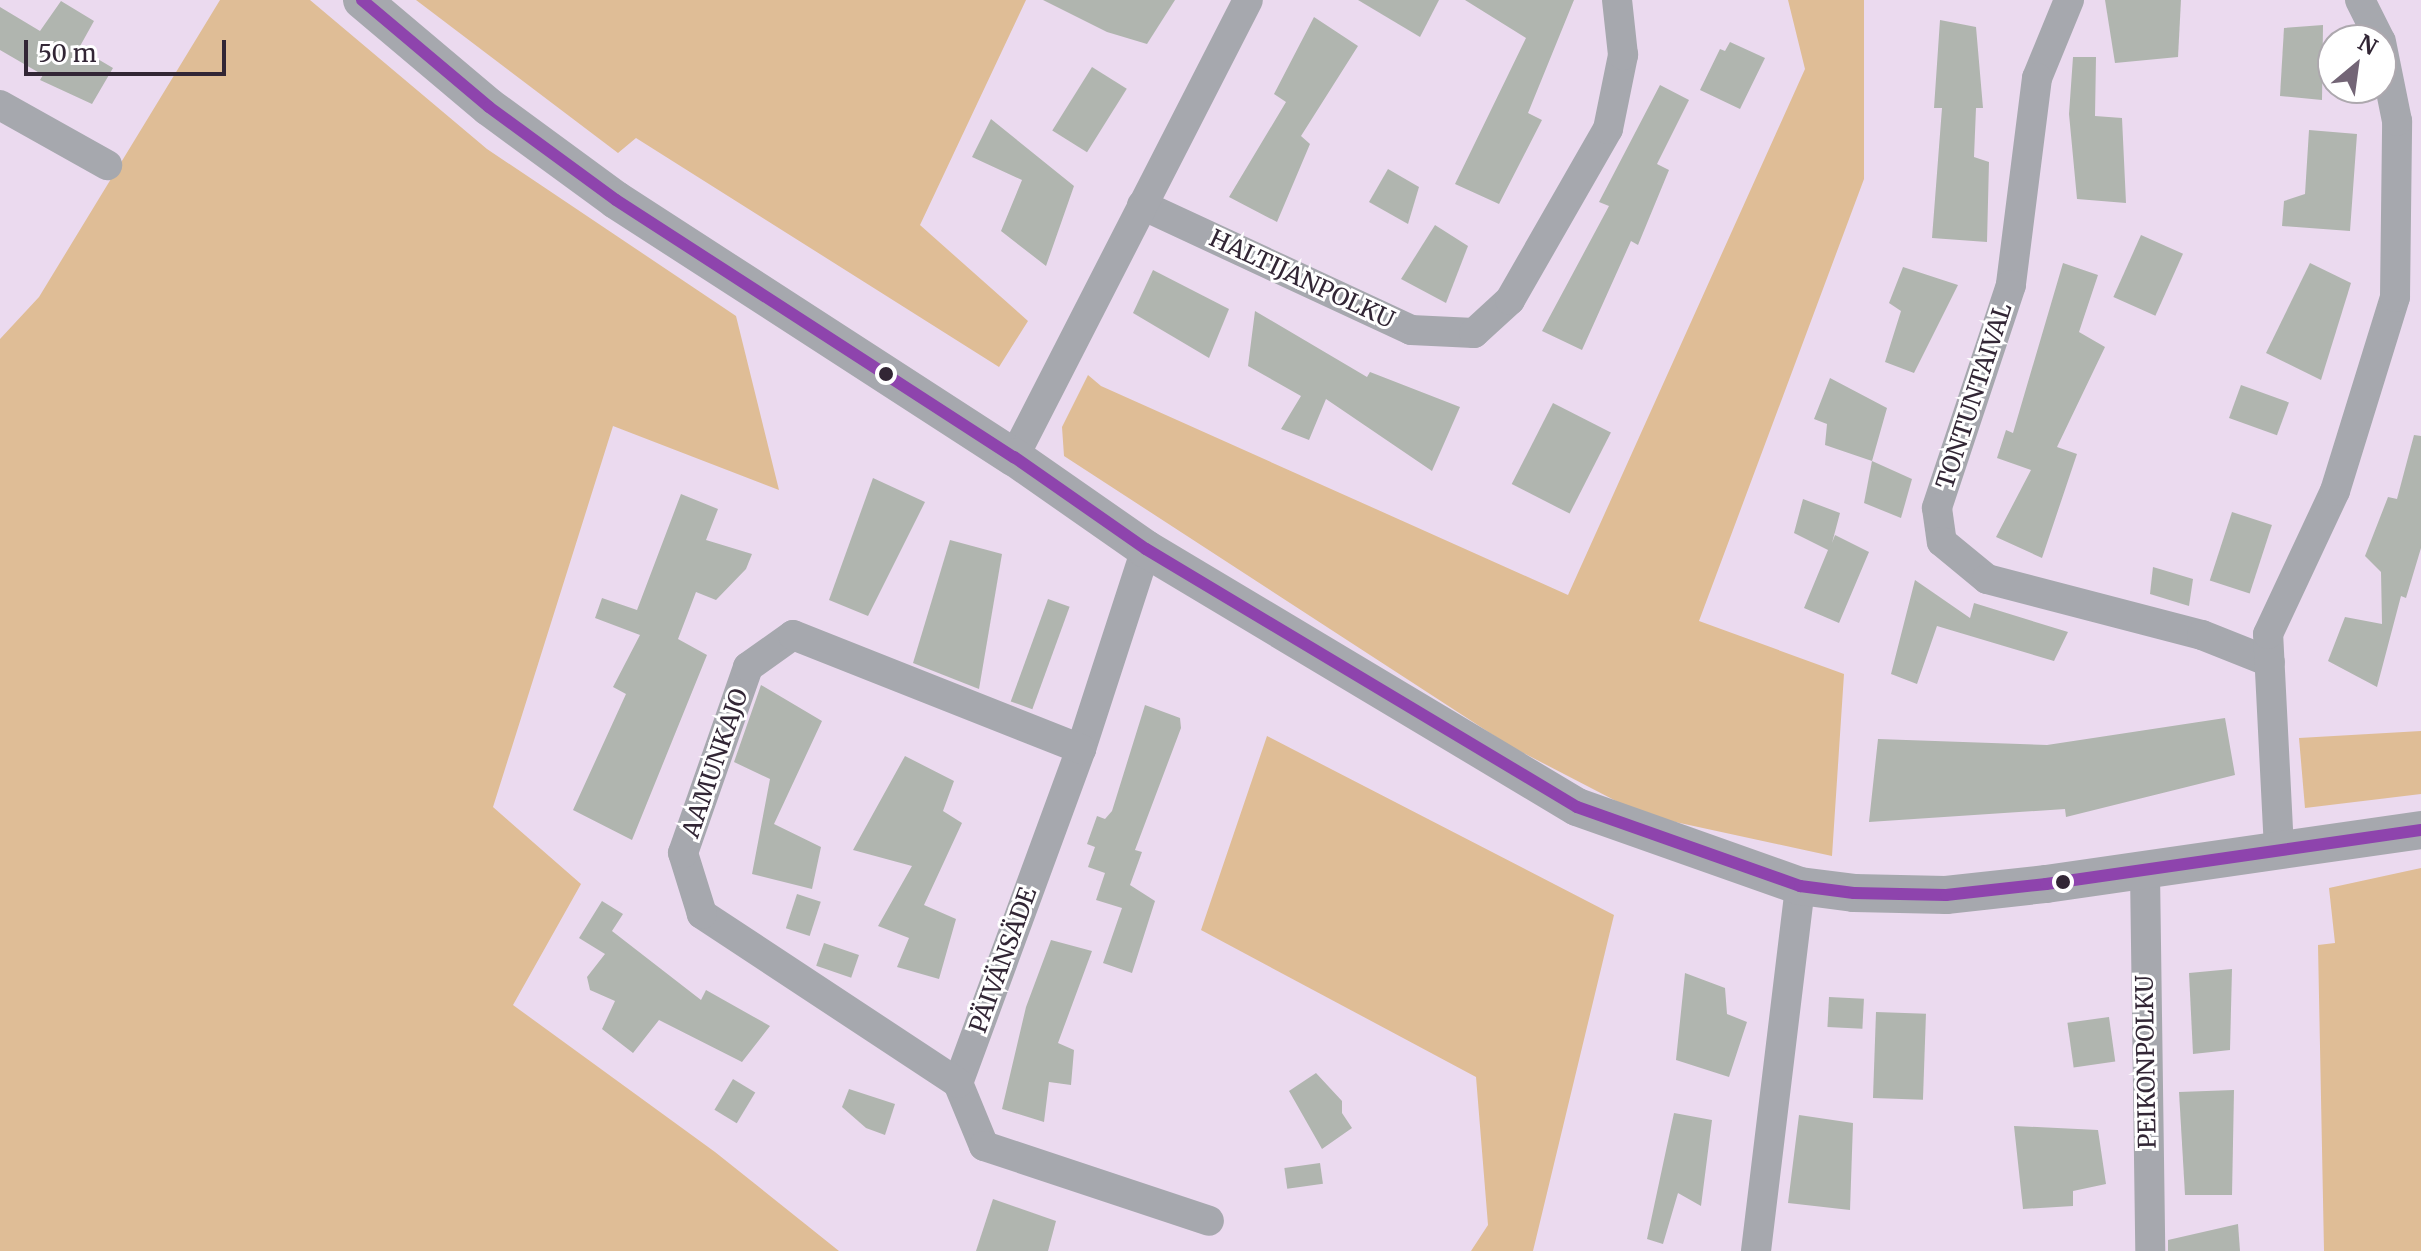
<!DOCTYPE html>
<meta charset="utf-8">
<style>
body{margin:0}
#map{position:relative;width:2421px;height:1251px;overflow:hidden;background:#ebdaef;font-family:Merriweather,serif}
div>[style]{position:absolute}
.green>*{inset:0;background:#dfbd96}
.building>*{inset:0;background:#b0b5af;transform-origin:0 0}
.minor>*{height:30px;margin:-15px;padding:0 15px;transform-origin:15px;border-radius:15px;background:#a6a8ae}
.tertiary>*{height:38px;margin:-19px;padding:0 19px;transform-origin:19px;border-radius:19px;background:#a6a8ae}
.bus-1>*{height:12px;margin:-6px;padding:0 6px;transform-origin:6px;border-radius:6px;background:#8e44ad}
.dots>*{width:22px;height:22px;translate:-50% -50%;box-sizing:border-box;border:4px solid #fff;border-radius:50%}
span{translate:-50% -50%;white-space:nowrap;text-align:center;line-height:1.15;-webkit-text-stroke:6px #fff;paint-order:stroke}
.street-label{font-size:24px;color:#322635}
.north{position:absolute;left:2317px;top:24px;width:80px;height:80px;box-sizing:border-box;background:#fff;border:2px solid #ada8ae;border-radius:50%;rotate:29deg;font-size:22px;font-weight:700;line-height:32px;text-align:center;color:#322635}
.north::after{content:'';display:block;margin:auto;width:28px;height:36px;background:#736576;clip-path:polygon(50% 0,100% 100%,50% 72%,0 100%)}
.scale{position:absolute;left:24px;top:40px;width:202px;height:36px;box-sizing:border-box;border:4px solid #322635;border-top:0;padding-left:10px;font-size:24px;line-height:28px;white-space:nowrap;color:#322635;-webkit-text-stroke:6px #fff;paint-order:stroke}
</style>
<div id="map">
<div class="green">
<div style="clip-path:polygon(220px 0,310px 0,487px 149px,736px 316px,779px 490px,613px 426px,493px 807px,581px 884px,513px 1005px,715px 1152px,839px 1251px,0 1251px,0 339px,39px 297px)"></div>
<div style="clip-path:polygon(416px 0,1026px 0,920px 225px,1028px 321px,999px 367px,636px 138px,618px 153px)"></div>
<div style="clip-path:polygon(1788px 0,1864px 0,1864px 179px,1699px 621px,1844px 674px,1832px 856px,1643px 815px,1510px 746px,1064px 456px,1062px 427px,1088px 375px,1101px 386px,1568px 595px,1805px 69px)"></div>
<div style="clip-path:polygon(2421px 731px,2421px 794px,2305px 808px,2299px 738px)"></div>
<div style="clip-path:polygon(1267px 736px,1614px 915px,1533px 1251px,1471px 1251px,1488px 1225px,1476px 1077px,1201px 930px)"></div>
<div style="clip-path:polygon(2421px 868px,2421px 1251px,2324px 1251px,2318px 945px,2335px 943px,2329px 888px)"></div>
</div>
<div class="building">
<div style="clip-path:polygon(1043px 0,1175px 0,1147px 44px,1107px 32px)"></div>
<div style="clip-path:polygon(1358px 0,1439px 0,1420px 37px)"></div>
<div style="clip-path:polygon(1465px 0,1574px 0,1528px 113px,1542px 120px,1499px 204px,1455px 184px,1526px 38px)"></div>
<div style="clip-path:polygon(2105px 0,2181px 0,2178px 57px,2115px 63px)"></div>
<div style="clip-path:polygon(61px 1px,94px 21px,79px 48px,113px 68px,92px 104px,40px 80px,43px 75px,0 50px,0 7px,40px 31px)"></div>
<div style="clip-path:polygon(1314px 17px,1358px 46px,1301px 136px,1310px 144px,1277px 222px,1229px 197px,1286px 102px,1274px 94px)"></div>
<div style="clip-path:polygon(1940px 20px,1976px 27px,1983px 108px,1976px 108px,1974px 157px,1989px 162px,1987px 242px,1932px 238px,1942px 108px,1934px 108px)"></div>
<div style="clip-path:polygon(2323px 25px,2322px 100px,2280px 96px,2284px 28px)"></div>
<div style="clip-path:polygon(1730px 42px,1765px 58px,1740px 109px,1700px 90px,1720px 49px,1725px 51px)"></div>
<div style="clip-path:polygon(2073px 57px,2096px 57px,2095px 116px,2122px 118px,2126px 203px,2077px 199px,2069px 114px)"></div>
<div style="left:1092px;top:67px;width:41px;height:75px;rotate:32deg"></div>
<div style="clip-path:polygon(1660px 85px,1689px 100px,1657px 164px,1669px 170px,1638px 245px,1631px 241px,1582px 350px,1542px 331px,1609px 206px,1599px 202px)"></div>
<div style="clip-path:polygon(991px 119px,1074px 186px,1046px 266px,1001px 231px,1022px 180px,972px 157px)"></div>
<div style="clip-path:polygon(2309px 130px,2357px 134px,2350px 231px,2282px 226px,2284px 201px,2305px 194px)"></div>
<div style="clip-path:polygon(1388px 169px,1419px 187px,1408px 224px,1369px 202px)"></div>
<div style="clip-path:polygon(1435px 225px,1468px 246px,1446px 303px,1401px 279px)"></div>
<div style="left:2141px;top:235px;width:46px;height:68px;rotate:24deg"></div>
<div style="clip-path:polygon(2063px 263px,2098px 275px,2079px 332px,2105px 347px,2057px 447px,2077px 454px,2042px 558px,1996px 537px,2031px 470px,1997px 458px,2006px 430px,2013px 433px)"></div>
<div style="clip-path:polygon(2310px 263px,2351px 283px,2321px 380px,2266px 353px)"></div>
<div style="clip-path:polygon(1903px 267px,1958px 285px,1914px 373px,1885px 362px,1901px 311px,1889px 303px)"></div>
<div style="clip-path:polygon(1153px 270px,1229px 309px,1209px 358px,1133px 313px)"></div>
<div style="clip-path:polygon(1255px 311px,1367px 377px,1370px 372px,1460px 407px,1432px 471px,1326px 399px,1309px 440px,1281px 429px,1301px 396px,1248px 366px)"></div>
<div style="clip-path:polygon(1830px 378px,1887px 408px,1872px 461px,1825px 445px,1827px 424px,1814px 419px)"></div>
<div style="left:2241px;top:385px;width:51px;height:35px;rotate:20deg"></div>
<div style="left:1553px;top:403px;width:65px;height:91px;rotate:27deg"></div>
<div style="clip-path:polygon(2414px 435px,2421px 436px,2421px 548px,2406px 598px,2401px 596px,2377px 687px,2328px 661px,2345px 617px,2382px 624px,2381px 572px,2365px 556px,2388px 497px,2397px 499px)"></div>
<div style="clip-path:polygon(1872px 461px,1912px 479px,1901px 518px,1864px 503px)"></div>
<div style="clip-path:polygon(873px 478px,925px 502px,868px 616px,829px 600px)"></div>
<div style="clip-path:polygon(681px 494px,718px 509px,706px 540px,752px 554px,746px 569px,716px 600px,696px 592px,678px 639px,707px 655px,632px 840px,573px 810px,626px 694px,613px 687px,640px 635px,595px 618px,602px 598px,637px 610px)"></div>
<div style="clip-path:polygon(1803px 499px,1840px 513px,1832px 543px,1835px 535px,1869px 552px,1839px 623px,1804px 608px,1828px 550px,1794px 533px)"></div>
<div style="left:2232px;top:512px;width:42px;height:72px;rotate:18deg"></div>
<div style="clip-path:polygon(950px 540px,1002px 554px,979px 689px,913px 663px)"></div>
<div style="clip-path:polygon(2153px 567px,2193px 579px,2189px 606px,2150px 594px)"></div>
<div style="clip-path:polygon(1915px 580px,1970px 618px,1974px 603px,2068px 632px,2054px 661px,1937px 626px,1917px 684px,1891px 674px)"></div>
<div style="left:1048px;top:599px;width:23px;height:109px;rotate:20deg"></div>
<div style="clip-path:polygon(761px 685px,822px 721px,774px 824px,821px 847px,812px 889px,752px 874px,770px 779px,734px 762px)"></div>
<div style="clip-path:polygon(1145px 705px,1180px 718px,1181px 728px,1135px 850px,1142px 852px,1130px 885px,1155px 901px,1132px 973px,1103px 963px,1122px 908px,1096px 900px,1105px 873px,1088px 867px,1095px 847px,1087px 844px,1097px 816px,1105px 819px,1112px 811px)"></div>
<div style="clip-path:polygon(2225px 718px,2235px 775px,2066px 817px,2065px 809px,1869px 822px,1878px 739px,2047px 745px)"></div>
<div style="clip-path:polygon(905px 756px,954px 781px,943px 811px,962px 823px,924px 905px,956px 919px,939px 979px,897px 967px,909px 938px,878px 926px,912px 866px,853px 850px)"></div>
<div style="left:797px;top:894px;width:25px;height:36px;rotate:18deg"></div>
<div style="clip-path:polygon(602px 901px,623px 914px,612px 931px,701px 1000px,706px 990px,770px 1026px,742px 1062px,659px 1020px,633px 1053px,602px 1029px,615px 1001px,590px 990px,587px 977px,605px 954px,579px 938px)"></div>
<div style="clip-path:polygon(1051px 940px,1092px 951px,1058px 1043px,1074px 1050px,1071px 1085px,1049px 1082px,1044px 1122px,1002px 1109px,1026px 1007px)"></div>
<div style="left:824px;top:943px;width:37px;height:24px;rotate:19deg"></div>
<div style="clip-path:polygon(2232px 969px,2230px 1050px,2193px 1054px,2189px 973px)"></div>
<div style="clip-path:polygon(1685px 973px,1725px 988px,1727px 1014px,1747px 1022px,1729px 1077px,1676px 1060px)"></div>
<div style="left:1829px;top:997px;width:35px;height:30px;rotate:3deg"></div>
<div style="left:1876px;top:1012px;width:50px;height:86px;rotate:2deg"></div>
<div style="left:2109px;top:1017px;width:45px;height:42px;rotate:82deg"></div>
<div style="clip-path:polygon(1316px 1073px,1342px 1101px,1342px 1113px,1352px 1128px,1322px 1149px,1289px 1091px)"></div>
<div style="left:733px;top:1079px;width:26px;height:36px;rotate:31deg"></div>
<div style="clip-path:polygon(849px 1089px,895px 1104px,885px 1135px,866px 1128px,842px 1107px)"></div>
<div style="clip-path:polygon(2234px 1090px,2232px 1195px,2185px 1195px,2179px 1092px)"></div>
<div style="clip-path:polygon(1674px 1113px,1712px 1120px,1701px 1206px,1678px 1193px,1663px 1244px,1647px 1239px)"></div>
<div style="clip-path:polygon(1799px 1115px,1853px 1123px,1850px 1210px,1788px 1203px)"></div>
<div style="clip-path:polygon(2014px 1126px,2098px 1130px,2106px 1184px,2073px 1191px,2073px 1206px,2023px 1209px)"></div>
<div style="left:1320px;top:1163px;width:21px;height:36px;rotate:82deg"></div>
<div style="clip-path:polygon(993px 1199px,1056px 1221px,1048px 1251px,976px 1251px)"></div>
<div style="clip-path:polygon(2238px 1224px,2240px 1251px,2168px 1251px,2168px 1240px)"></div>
</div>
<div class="minor">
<div style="left:2069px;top:0;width:84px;rotate:112.3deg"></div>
<div style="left:2037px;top:78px;width:209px;rotate:97.2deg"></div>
<div style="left:2011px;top:285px;width:235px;rotate:108.4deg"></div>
<div style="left:1937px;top:508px;width:34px;rotate:82deg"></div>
<div style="left:1942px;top:542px;width:58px;rotate:39.4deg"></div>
<div style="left:1987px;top:579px;width:222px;rotate:14.6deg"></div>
<div style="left:2202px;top:635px;width:73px;rotate:21.7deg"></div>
<div style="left:2360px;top:0;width:45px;rotate:63.4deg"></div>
<div style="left:0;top:105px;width:123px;rotate:29.3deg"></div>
<div style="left:1142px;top:205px;width:297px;rotate:24.9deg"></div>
<div style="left:1411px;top:330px;width:63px;rotate:2.7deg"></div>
<div style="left:1474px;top:333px;width:49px;rotate:-42.5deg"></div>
<div style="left:1510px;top:300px;width:197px;rotate:-60.2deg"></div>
<div style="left:1608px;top:129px;width:76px;rotate:-78.5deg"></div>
<div style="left:1623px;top:55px;width:55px;rotate:-96.2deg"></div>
<div style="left:1014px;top:457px;width:513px;rotate:-62.89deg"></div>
<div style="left:1146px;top:549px;width:210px;rotate:108deg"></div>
<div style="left:1081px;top:749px;width:356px;rotate:110.2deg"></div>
<div style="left:958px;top:1083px;width:68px;rotate:67.6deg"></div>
<div style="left:984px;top:1146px;width:237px;rotate:18.4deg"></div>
<div style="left:2279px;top:849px;width:215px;rotate:-92.9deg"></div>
<div style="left:2268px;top:634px;width:158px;rotate:-64.9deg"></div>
<div style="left:2335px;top:491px;width:203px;rotate:-72.8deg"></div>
<div style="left:2395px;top:297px;width:176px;rotate:-89.3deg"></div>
<div style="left:2397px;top:121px;width:81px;rotate:-101.4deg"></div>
<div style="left:2145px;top:872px;width:379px;rotate:89.2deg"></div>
<div style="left:958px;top:1083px;width:307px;rotate:-146.6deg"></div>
<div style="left:702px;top:914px;width:64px;rotate:-107.3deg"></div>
<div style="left:683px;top:853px;width:197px;rotate:-70.7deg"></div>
<div style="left:748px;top:667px;width:55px;rotate:-35.4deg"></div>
<div style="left:793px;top:635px;width:310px;rotate:21.6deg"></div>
<div style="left:1756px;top:1251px;width:368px;rotate:-83.1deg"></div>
</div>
<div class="tertiary">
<div style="left:362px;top:0;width:166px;rotate:40.1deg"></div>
<div style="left:489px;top:107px;width:157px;rotate:36.2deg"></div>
<div style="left:616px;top:200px;width:474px;rotate:32.9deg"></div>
<div style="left:1014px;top:457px;width:161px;rotate:34.9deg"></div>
<div style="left:1146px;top:549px;width:502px;rotate:30.91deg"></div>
<div style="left:1577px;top:807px;width:237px;rotate:19.5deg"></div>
<div style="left:1800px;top:886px;width:54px;rotate:7.4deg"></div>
<div style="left:1854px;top:893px;width:92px;rotate:1.2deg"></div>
<div style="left:1946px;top:895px;width:101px;rotate:-6.3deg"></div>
<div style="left:2046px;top:884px;width:379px;rotate:-8.2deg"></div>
</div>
<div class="bus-1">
<div style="left:362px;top:0;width:166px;rotate:40.1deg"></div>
<div style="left:489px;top:107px;width:157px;rotate:36.2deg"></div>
<div style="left:616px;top:200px;width:474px;rotate:32.9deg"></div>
<div style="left:1014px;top:457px;width:161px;rotate:34.9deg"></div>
<div style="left:1146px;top:549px;width:502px;rotate:30.91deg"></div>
<div style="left:1577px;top:807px;width:237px;rotate:19.5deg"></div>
<div style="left:1800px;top:886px;width:54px;rotate:7.4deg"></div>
<div style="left:1854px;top:893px;width:92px;rotate:1.2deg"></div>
<div style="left:1946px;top:895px;width:101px;rotate:-6.3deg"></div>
<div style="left:2046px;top:884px;width:379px;rotate:-8.2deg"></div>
</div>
<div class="dots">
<div style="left:886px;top:374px;background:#322635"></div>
<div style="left:2063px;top:882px;background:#322635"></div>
</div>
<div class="street-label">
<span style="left:1302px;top:279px;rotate:25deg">HALTIJANPOLKU</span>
<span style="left:1974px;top:396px;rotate:-72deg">TONTUNTAIVAL</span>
<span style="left:715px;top:763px;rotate:-71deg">AAMUNKAJO</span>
<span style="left:1003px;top:960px;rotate:-70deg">PÄIVÄNSÄDE</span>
<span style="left:2146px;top:1062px;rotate:-91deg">PEIKONPOLKU</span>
</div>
<div class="north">N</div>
<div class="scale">50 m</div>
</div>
